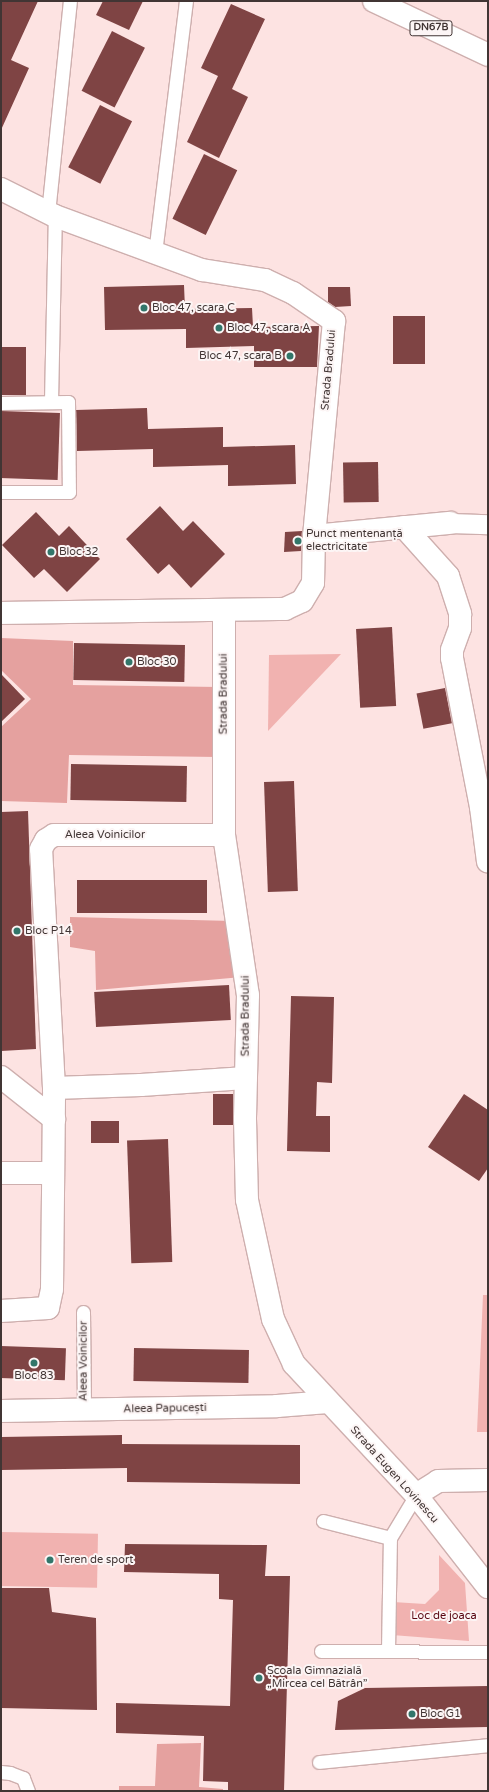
<!DOCTYPE html>
<meta charset="utf-8">
<style>
body{margin:0}
#map{position:relative;width:489px;height:1792px;overflow:hidden;background:#fde3e2;font-family:"Varela Round",sans-serif}
div>[style]{position:absolute}
.green>*{inset:0;background:#f1b2b0;transform-origin:0 0}
.forest>*{inset:0;background:#e5a19f}
.building>*{inset:0;background:#7f4444;transform-origin:0 0}
.roads{filter:drop-shadow(1px 0 #ceafae) drop-shadow(-1px 0 #ceafae) drop-shadow(0 1px #ceafae) drop-shadow(0 -1px #ceafae)}
.service>*{height:13px;margin:-6.5px;padding:0 6.5px;transform-origin:6.5px;border-radius:6.5px;background:#fff}
.pedestrian>*{height:19px;margin:-9.5px;padding:0 9.5px;transform-origin:9.5px;border-radius:9.5px;background:#fff}
.minor>*{height:22px;margin:-11px;padding:0 11px;transform-origin:11px;border-radius:11px;background:#fff}
.primary>*{height:22px;margin:-11px;padding:0 11px;transform-origin:11px;border-radius:11px;background:#fff}
.dots>*{width:11px;height:11px;translate:-50% -50%;box-sizing:border-box;border:2px solid #fcf5f5;border-radius:50%}
span{translate:-50% -50%;white-space:nowrap;text-align:center;line-height:1.15;-webkit-text-stroke:4px #fcf5f5;paint-order:stroke}
.shield-label span{padding:1px 3px;background:#fcf5f5;border:1px solid;border-radius:3px;-webkit-text-stroke-width:0}
.shield-label{font-size:10px;color:#413534;font-weight:700}
.poi-label{font-size:11px;color:#413534}
.left{translate:0 -50%;text-align:left}
.right{translate:-100% -50%;text-align:right}
.street-label{font-size:11px;color:#413534}
.park-label{font-size:11px;color:#5a0813}
.frame{position:absolute;inset:0;border:2px solid #413534;pointer-events:none}
</style>
<div id="map">
<div class="green">
<div style="clip-path:polygon(341px 654px,268px 731px,269px 655px)"></div>
<div style="clip-path:polygon(483px 1295px,488px 1295px,488px 1432px,477px 1432px)"></div>
<div style="left:1px;top:1532px;width:97px;height:54px;rotate:1deg"></div>
<div style="clip-path:polygon(439px 1555px,465px 1583px,469px 1641px,392px 1635px,393px 1602px,425px 1604px,439px 1590px)"></div>
</div>
<div class="forest">
<div style="clip-path:polygon(1px 638px,73px 641px,73px 685px,219px 687px,218px 757px,69px 755px,67px 803px,1px 801px,1px 727px,31px 699px,1px 670px)"></div>
<div style="clip-path:polygon(70px 917px,233px 921px,242px 977px,96px 990px,95px 951px,70px 947px)"></div>
<div style="clip-path:polygon(201px 1743px,199px 1787px,223px 1789px,223px 1791px,119px 1791px,119px 1786px,155px 1786px,157px 1744px)"></div>
</div>
<div class="building">
<div style="clip-path:polygon(1px 1px,38px 1px,11px 60px,29px 68px,1px 130px)"></div>
<div style="clip-path:polygon(103px 1px,143px 1px,129px 30px,96px 15px)"></div>
<div style="clip-path:polygon(231px 4px,265px 19px,232px 89px,248px 97px,219px 158px,187px 142px,218px 76px,201px 68px)"></div>
<div style="left:112px;top:31px;width:37px;height:67px;rotate:27deg"></div>
<div style="left:100px;top:105px;width:36px;height:70px;rotate:27deg"></div>
<div style="left:204px;top:154px;width:37px;height:72px;rotate:26deg"></div>
<div style="clip-path:polygon(184px 285px,185px 309px,252px 308px,253px 327px,319px 326px,317px 367px,254px 367px,254px 346px,186px 348px,186px 329px,105px 330px,104px 287px)"></div>
<div style="clip-path:polygon(328px 287px,350px 287px,351px 306px,335px 307px,328px 302px)"></div>
<div style="left:425px;top:316px;width:48px;height:32px;rotate:90deg"></div>
<div style="left:1px;top:347px;width:25px;height:48px"></div>
<div style="clip-path:polygon(147px 408px,148px 429px,223px 427px,223px 447px,295px 445px,296px 484px,228px 486px,228px 465px,153px 467px,153px 449px,77px 451px,76px 410px)"></div>
<div style="left:1px;top:411px;width:59px;height:67px;rotate:2deg"></div>
<div style="left:378px;top:462px;width:40px;height:35px;rotate:89deg"></div>
<div style="clip-path:polygon(160px 506px,183px 531px,193px 521px,225px 554px,191px 588px,169px 564px,158px 574px,126px 539px)"></div>
<div style="clip-path:polygon(36px 512px,59px 536px,69px 526px,100px 559px,67px 592px,44px 569px,34px 578px,2px 545px)"></div>
<div style="clip-path:polygon(302px 531px,301px 551px,284px 552px,285px 532px)"></div>
<div style="left:392px;top:627px;width:79px;height:36px;rotate:87deg"></div>
<div style="left:74px;top:643px;width:111px;height:37px;rotate:1deg"></div>
<div style="clip-path:polygon(1px 674px,25px 699px,1px 722px)"></div>
<div style="left:445px;top:688px;width:36px;height:29px;rotate:79deg"></div>
<div style="left:71px;top:764px;width:116px;height:36px;rotate:1deg"></div>
<div style="left:294px;top:781px;width:110px;height:30px;rotate:88deg"></div>
<div style="clip-path:polygon(28px 811px,36px 1049px,1px 1051px,1px 812px)"></div>
<div style="left:77px;top:880px;width:130px;height:33px"></div>
<div style="left:229px;top:985px;width:35px;height:135px;rotate:87deg"></div>
<div style="clip-path:polygon(291px 996px,334px 997px,332px 1083px,317px 1082px,316px 1116px,330px 1116px,330px 1152px,287px 1151px)"></div>
<div style="left:213px;top:1094px;width:20px;height:31px"></div>
<div style="clip-path:polygon(464px 1094px,488px 1110px,488px 1168px,479px 1181px,428px 1147px)"></div>
<div style="left:91px;top:1121px;width:28px;height:22px"></div>
<div style="left:168px;top:1139px;width:123px;height:41px;rotate:88deg"></div>
<div style="left:1px;top:1346px;width:65px;height:32px;rotate:2deg"></div>
<div style="left:134px;top:1348px;width:115px;height:33px;rotate:1deg"></div>
<div style="clip-path:polygon(122px 1435px,122px 1444px,300px 1445px,300px 1484px,127px 1482px,127px 1468px,1px 1470px,1px 1437px)"></div>
<div style="clip-path:polygon(125px 1544px,267px 1545px,265px 1576px,290px 1576px,284px 1791px,228px 1791px,228px 1782px,203px 1781px,204px 1736px,116px 1733px,116px 1703px,230px 1706px,233px 1600px,219px 1599px,219px 1574px,124px 1572px)"></div>
<div style="clip-path:polygon(1px 1588px,49px 1588px,52px 1612px,96px 1618px,97px 1710px,1px 1708px)"></div>
<div style="clip-path:polygon(488px 1686px,488px 1727px,335px 1730px,338px 1701px,365px 1688px)"></div>
</div>
<div class="roads">
<div class="service">
<div style="left:48px;top:213px;width:213px;rotate:-84.1deg"></div>
<div style="left:155px;top:253px;width:254px;rotate:-83deg"></div>
<div style="left:51px;top:401px;width:185px;rotate:-88.8deg"></div>
<div style="left:1px;top:403px;width:67px;rotate:-0.9deg"></div>
<div style="left:68px;top:402px;width:90px;rotate:89.4deg"></div>
<div style="left:69px;top:492px;width:68px;rotate:180deg"></div>
<div style="left:83px;top:1312px;width:99px;rotate:89.4deg"></div>
<div style="left:323px;top:1521px;width:69px;rotate:14.2deg"></div>
<div style="left:390px;top:1538px;width:50px;rotate:-58.8deg"></div>
<div style="left:388px;top:1650px;width:112px;rotate:-89deg"></div>
<div style="left:321px;top:1651px;width:167px;rotate:0.3deg"></div>
<div style="left:319px;top:1762px;width:170px;rotate:-5.7deg"></div>
<div style="left:1px;top:1772px;width:9px;rotate:6deg"></div>
<div style="left:10px;top:1773px;width:14px;rotate:21deg"></div>
<div style="left:23px;top:1778px;width:14px;rotate:69deg"></div>
</div>
<div class="pedestrian">
<div style="left:450px;top:523px;width:38px;rotate:2deg"></div>
</div>
<div class="minor">
<div style="left:1px;top:189px;width:60px;rotate:26.6deg"></div>
<div style="left:55px;top:216px;width:157px;rotate:20.2deg"></div>
<div style="left:202px;top:270px;width:64px;rotate:9deg"></div>
<div style="left:265px;top:280px;width:31px;rotate:25deg"></div>
<div style="left:293px;top:293px;width:50px;rotate:34.3deg"></div>
<div style="left:334px;top:321px;width:216px;rotate:95.3deg"></div>
<div style="left:314px;top:536px;width:47px;rotate:91.2deg"></div>
<div style="left:313px;top:583px;width:21px;rotate:121deg"></div>
<div style="left:302px;top:601px;width:19px;rotate:155deg"></div>
<div style="left:285px;top:609px;width:284px;rotate:179.2deg"></div>
<div style="left:404px;top:527px;width:66px;rotate:48.1deg"></div>
<div style="left:448px;top:576px;width:40px;rotate:72deg"></div>
<div style="left:460px;top:614px;width:14px;rotate:90deg"></div>
<div style="left:460px;top:628px;width:23px;rotate:110deg"></div>
<div style="left:452px;top:650px;width:8px;rotate:90deg"></div>
<div style="left:452px;top:658px;width:152px;rotate:79deg"></div>
<div style="left:481px;top:807px;width:55px;rotate:82.7deg"></div>
<div style="left:314px;top:536px;width:137px;rotate:-5.5deg"></div>
<div style="left:224px;top:611px;width:224px;rotate:90deg"></div>
<div style="left:224px;top:835px;width:162px;rotate:81.5deg"></div>
<div style="left:248px;top:995px;width:124px;rotate:91.4deg"></div>
<div style="left:245px;top:1119px;width:81px;rotate:88.6deg"></div>
<div style="left:247px;top:1200px;width:122px;rotate:77.7deg"></div>
<div style="left:273px;top:1319px;width:50px;rotate:65deg"></div>
<div style="left:294px;top:1364px;width:179px;rotate:47deg"></div>
<div style="left:416px;top:1495px;width:117px;rotate:52deg"></div>
<div style="left:1px;top:1077px;width:68px;rotate:38.4deg"></div>
<div style="left:54px;top:1088px;width:87px;rotate:-2deg"></div>
<div style="left:141px;top:1085px;width:105px;rotate:-3.8deg"></div>
<div style="left:1px;top:1173px;width:52px"></div>
<div style="left:1px;top:1311px;width:47px;rotate:-3.7deg"></div>
<div style="left:48px;top:1308px;width:19px;rotate:-78deg"></div>
<div style="left:52px;top:1289px;width:201px;rotate:-89.4deg"></div>
<div style="left:54px;top:1088px;width:239px;rotate:-93.1deg"></div>
<div style="left:41px;top:849px;width:10px;rotate:-61deg"></div>
<div style="left:46px;top:840px;width:9px;rotate:-32deg"></div>
<div style="left:54px;top:835px;width:170px"></div>
<div style="left:1px;top:1411px;width:276px;rotate:-1deg"></div>
<div style="left:277px;top:1406px;width:51px;rotate:-4.5deg"></div>
<div style="left:416px;top:1495px;width:26px;rotate:-32deg"></div>
<div style="left:438px;top:1481px;width:50px;rotate:-1.1deg"></div>
</div>
<div class="primary">
<div style="left:374px;top:1px;width:126px;rotate:25.3deg"></div>
</div>
</div>
<div class="dots">
<div style="left:144px;top:308px;background:#32766a"></div>
<div style="left:219px;top:328px;background:#32766a"></div>
<div style="left:290px;top:356px;background:#32766a"></div>
<div style="left:298px;top:541px;background:#32766a"></div>
<div style="left:51px;top:552px;background:#32766a"></div>
<div style="left:129px;top:662px;background:#32766a"></div>
<div style="left:17px;top:931px;background:#32766a"></div>
<div style="left:34px;top:1363px;background:#32766a"></div>
<div style="left:50px;top:1560px;background:#32766a"></div>
<div style="left:259px;top:1678px;background:#32766a"></div>
<div style="left:412px;top:1714px;background:#32766a"></div>
</div>
<div class="shield-label">
<span style="left:431px;top:28px">DN67B</span>
</div>
<div class="poi-label">
<span class="left" style="left:152px;top:308px">Bloc 47, scara C</span>
<span class="left" style="left:227px;top:328px">Bloc 47, scara A</span>
<span class="right" style="left:282px;top:356px">Bloc 47, scara B</span>
<span class="left" style="left:306px;top:541px">Punct mentenanță<br>electricitate</span>
<span class="left" style="left:59px;top:552px">Bloc 32</span>
<span class="left" style="left:137px;top:662px">Bloc 30</span>
<span class="left" style="left:25px;top:931px">Bloc P14</span>
<span style="left:34px;top:1376px">Bloc 83</span>
<span class="left" style="left:58px;top:1560px">Teren de sport</span>
<span class="left" style="left:267px;top:1678px">Școala Gimnazială<br>„Mircea cel Bătrân”</span>
<span class="left" style="left:420px;top:1714px">Bloc G1</span>
</div>
<div class="street-label">
<span style="left:329px;top:370px;rotate:-85deg">Strada Bradului</span>
<span style="left:224px;top:694px;rotate:-90deg">Strada Bradului</span>
<span style="left:105px;top:835px">Aleea Voinicilor</span>
<span style="left:246px;top:1016px;rotate:-90deg">Strada Bradului</span>
<span style="left:84px;top:1361px;rotate:-90deg">Aleea Voinicilor</span>
<span style="left:165px;top:1409px;rotate:-1deg">Aleea Papucești</span>
<span style="left:394px;top:1475px;rotate:48deg">Strada Eugen Lovinescu</span>
</div>
<div class="park-label">
<span style="left:444px;top:1616px">Loc de joaca</span>
</div>
<div class="frame"></div>
</div>
